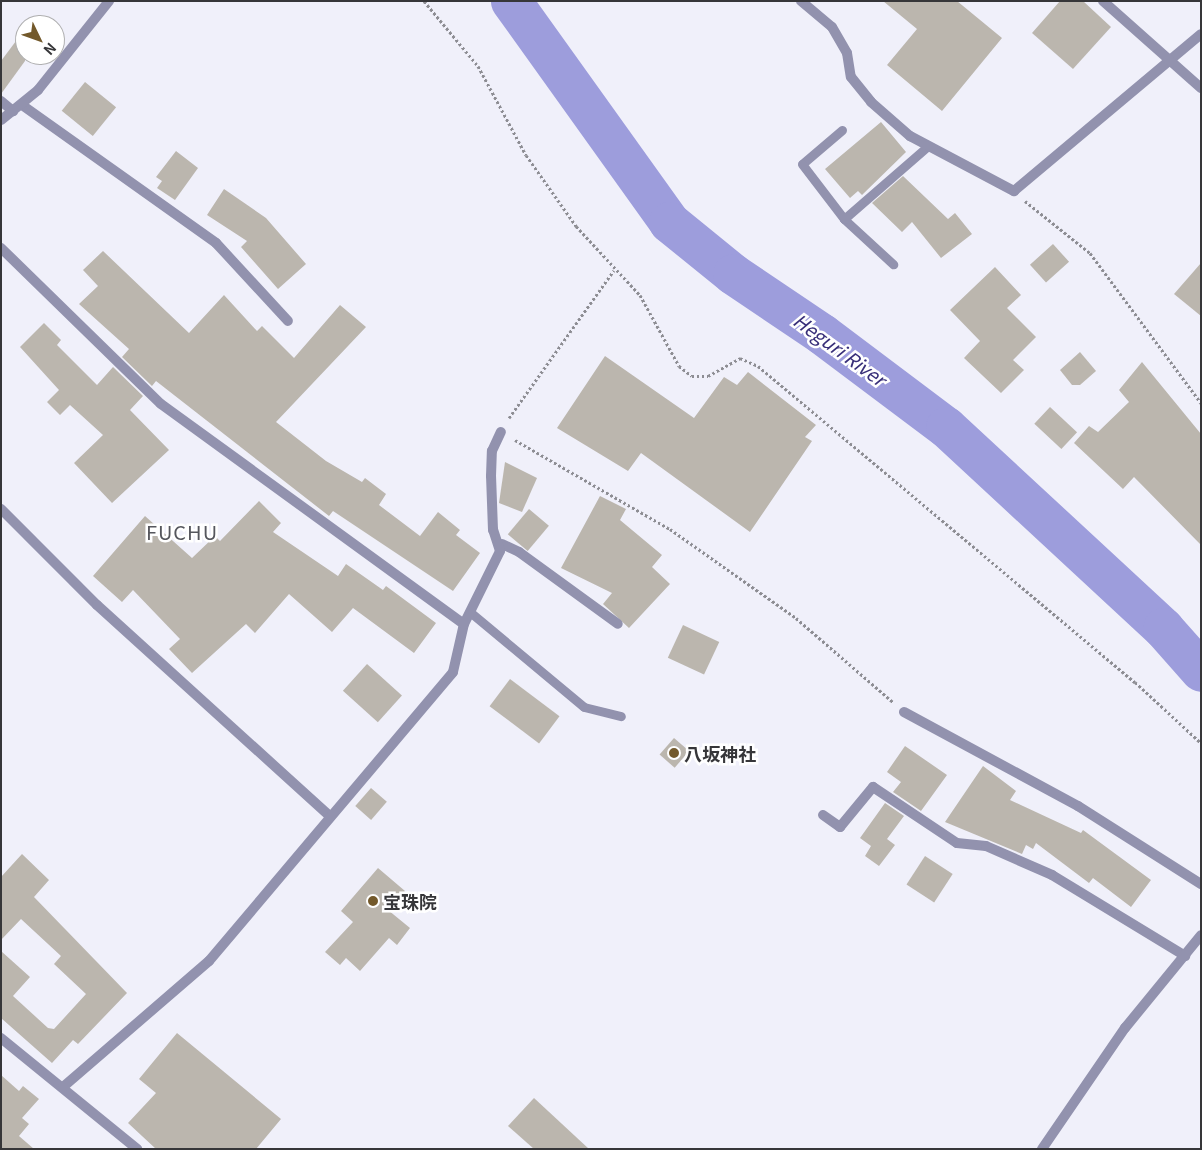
<!DOCTYPE html>
<meta charset="utf-8">
<style>
body{margin:0}
#map{position:relative;width:1202px;height:1150px;overflow:hidden;background:#f0f0fa;font-family:Georgia,"Noto Sans JP",serif}
div>[style]{position:absolute}
.river>*{height:41px;margin:-20.5px;padding:0 20.5px;transform-origin:20.5px;border-radius:20.5px;background:#9d9ddc}
.building>*{inset:0;background:#bbb6ae;transform-origin:0 0}
.path>*{height:3px;margin-top:-1.5px;transform-origin:0;background:repeating-linear-gradient(90deg,#8d8d93 0 2.5px,transparent 0 5px)}
.service>*{height:9px;margin:-4.5px;padding:0 4.5px;transform-origin:4.5px;border-radius:4.5px;background:#9292ae}
.minor>*{height:10px;margin:-5px;padding:0 5px;transform-origin:5px;border-radius:5px;background:#9292ae}
.tertiary>*{height:10px;margin:-5px;padding:0 5px;transform-origin:5px;border-radius:5px;background:#9292ae}
.dots>*{width:14px;height:14px;translate:-50% -50%;box-sizing:border-box;border:2px solid #fff;border-radius:50%}
span{translate:-50% -50%;white-space:nowrap;text-align:center;line-height:1.15;-webkit-text-stroke:5px #fff;paint-order:stroke}
.poi-label{font-size:18px;color:#363639;font-weight:700}
.left{translate:0 -50%;text-align:left}
.water-label{font-size:19px;color:#382f79;font-style:italic}
.quarter-label{font-size:20px;color:#55565d;letter-spacing:1px}
.frame{position:absolute;inset:0;border:2px solid #363639;pointer-events:none}
.north{position:absolute;left:15px;top:15px;width:50px;height:50px;box-sizing:border-box;background:#fff;border:1px solid #afafb0;border-radius:50%;rotate:132deg;font-size:14px;font-weight:700;line-height:20px;text-align:center;color:#363639}
.north::after{content:'';display:block;margin:auto;width:18px;height:22px;background:#73592b;clip-path:polygon(50% 0,100% 100%,50% 72%,0 100%)}
</style>
<div id="map">
<div class="river">
<div style="left:511px;top:1px;width:272px;rotate:54.4deg"></div>
<div style="left:669px;top:222px;width:82px;rotate:39.1deg"></div>
<div style="left:733px;top:274px;width:107px;rotate:34deg"></div>
<div style="left:822px;top:334px;width:155px;rotate:36.9deg"></div>
<div style="left:946px;top:427px;width:296px;rotate:42.8deg"></div>
<div style="left:1163px;top:628px;width:57px;rotate:48.5deg"></div>
</div>
<div class="building">
<div style="clip-path:polygon(883px 1px,957px 1px,1002px 38px,942px 111px,887px 65px,917px 29px)"></div>
<div style="clip-path:polygon(1060px 1px,1083px 1px,1111px 27px,1073px 69px,1032px 33px)"></div>
<div style="clip-path:polygon(25px 29px,25px 61px,1px 94px,1px 61px)"></div>
<div style="left:85px;top:82px;width:40px;height:37px;rotate:39deg"></div>
<div style="clip-path:polygon(881px 122px,906px 152px,862px 195px,858px 191px,850px 198px,825px 169px)"></div>
<div style="clip-path:polygon(176px 151px,198px 168px,175px 200px,157px 188px,162px 181px,156px 177px)"></div>
<div style="clip-path:polygon(903px 176px,948px 219px,955px 213px,972px 234px,941px 258px,912px 222px,902px 232px,872px 203px)"></div>
<div style="clip-path:polygon(224px 189px,266px 218px,306px 264px,278px 289px,241px 247px,247px 241px,207px 215px)"></div>
<div style="left:1053px;top:244px;width:24px;height:31px;rotate:48deg"></div>
<div style="clip-path:polygon(103px 251px,189px 333px,224px 295px,257px 331px,262px 326px,294px 358px,340px 305px,366px 327px,276px 422px,326px 461px,362px 482px,365px 478px,386px 494px,379px 505px,420px 536px,438px 512px,460px 530px,456px 535px,480px 553px,453px 591px,333px 511px,329px 516px,156px 381px,152px 386px,122px 357px,129px 349px,79px 304px,98px 286px,83px 270px)"></div>
<div style="clip-path:polygon(1201px 263px,1201px 316px,1174px 294px)"></div>
<div style="clip-path:polygon(995px 267px,1021px 295px,1007px 308px,1036px 337px,1013px 360px,1024px 370px,1001px 393px,964px 358px,980px 341px,950px 310px)"></div>
<div style="clip-path:polygon(44px 323px,61px 340px,57px 345px,97px 385px,113px 367px,143px 396px,130px 410px,169px 450px,112px 503px,74px 463px,103px 435px,70px 405px,60px 415px,47px 402px,59px 390px,20px 347px)"></div>
<div style="clip-path:polygon(1080px 352px,1096px 371px,1080px 385px,1072px 385px,1060px 370px)"></div>
<div style="clip-path:polygon(605px 356px,694px 418px,724px 377px,737px 385px,748px 372px,816px 425px,805px 437px,812px 441px,750px 532px,641px 453px,628px 471px,557px 428px)"></div>
<div style="clip-path:polygon(1142px 362px,1201px 434px,1201px 545px,1134px 477px,1123px 489px,1074px 443px,1089px 426px,1098px 432px,1129px 402px,1119px 390px)"></div>
<div style="left:1050px;top:407px;width:37px;height:23px;rotate:43deg"></div>
<div style="clip-path:polygon(505px 462px,537px 478px,522px 512px,499px 503px)"></div>
<div style="clip-path:polygon(600px 496px,626px 509px,620px 520px,662px 555px,652px 567px,670px 584px,629px 628px,603px 604px,612px 593px,561px 568px)"></div>
<div style="clip-path:polygon(259px 501px,281px 523px,273px 532px,338px 576px,346px 564px,383px 590px,386px 586px,436px 623px,414px 653px,353px 608px,332px 632px,289px 594px,255px 633px,246px 624px,192px 673px,169px 649px,180px 639px,133px 590px,122px 602px,93px 576px,145px 516px,192px 558px,215px 536px,220px 541px)"></div>
<div style="left:529px;top:509px;width:26px;height:33px;rotate:40deg"></div>
<div style="left:683px;top:625px;width:40px;height:36px;rotate:25deg"></div>
<div style="left:367px;top:664px;width:47px;height:36px;rotate:42deg"></div>
<div style="left:510px;top:679px;width:62px;height:34px;rotate:37deg"></div>
<div style="left:674px;top:738px;width:20px;height:22px;rotate:41deg"></div>
<div style="clip-path:polygon(905px 746px,947px 775px,921px 811px,893px 792px,901px 782px,887px 772px)"></div>
<div style="clip-path:polygon(983px 766px,1016px 791px,1010px 800px,1081px 833px,1083px 830px,1151px 880px,1131px 907px,1093px 878px,1089px 883px,1036px 843px,1033px 849px,1026px 845px,1022px 854px,945px 822px)"></div>
<div style="left:371px;top:788px;width:21px;height:24px;rotate:41deg"></div>
<div style="clip-path:polygon(885px 803px,904px 816px,887px 839px,895px 845px,879px 866px,865px 856px,871px 846px,860px 838px)"></div>
<div style="clip-path:polygon(22px 854px,49px 880px,34px 897px,127px 993px,78px 1044px,73px 1040px,52px 1063px,1px 1018px,1px 951px,30px 977px,13px 996px,48px 1028px,54px 1029px,86px 994px,54px 964px,61px 956px,21px 919px,1px 940px,1px 877px)"></div>
<div style="left:925px;top:856px;width:33px;height:34px;rotate:33deg"></div>
<div style="clip-path:polygon(378px 868px,405px 891px,388px 910px,410px 928px,397px 945px,389px 938px,360px 971px,346px 958px,340px 965px,325px 952px,353px 922px,341px 911px)"></div>
<div style="clip-path:polygon(177px 1033px,281px 1119px,256px 1149px,156px 1149px,128px 1123px,156px 1093px,139px 1079px)"></div>
<div style="clip-path:polygon(1px 1075px,19px 1091px,23px 1086px,39px 1099px,22px 1118px,29px 1124px,19px 1136px,34px 1149px,1px 1149px)"></div>
<div style="clip-path:polygon(534px 1098px,589px 1149px,534px 1149px,508px 1126px)"></div>
</div>
<div class="path">
<div style="left:424px;top:1px;width:85px;rotate:50.3deg"></div>
<div style="left:478px;top:66px;width:101px;rotate:61.7deg"></div>
<div style="left:526px;top:155px;width:87px;rotate:54.8deg"></div>
<div style="left:576px;top:226px;width:94px;rotate:47.2deg"></div>
<div style="left:640px;top:295px;width:81px;rotate:61.2deg"></div>
<div style="left:679px;top:366px;width:16px;rotate:38deg"></div>
<div style="left:692px;top:376px;width:16px"></div>
<div style="left:708px;top:376px;width:37px;rotate:-29deg"></div>
<div style="left:740px;top:358px;width:20px;rotate:24deg"></div>
<div style="left:758px;top:366px;width:492px;rotate:40deg"></div>
<div style="left:1135px;top:682px;width:90px;rotate:42.7deg"></div>
<div style="left:1025px;top:201px;width:83px;rotate:38.7deg"></div>
<div style="left:1090px;top:253px;width:187px;rotate:53.5deg"></div>
<div style="left:509px;top:418px;width:181px;rotate:-54.6deg"></div>
<div style="left:515px;top:440px;width:179px;rotate:29.9deg"></div>
<div style="left:670px;top:529px;width:154px;rotate:35.2deg"></div>
<div style="left:796px;top:618px;width:128px;rotate:40.9deg"></div>
</div>
<div class="service">
<div style="left:842px;top:130px;width:52px;rotate:139.6deg"></div>
<div style="left:802px;top:164px;width:69px;rotate:52.6deg"></div>
<div style="left:844px;top:219px;width:67px;rotate:42.6deg"></div>
<div style="left:844px;top:219px;width:111px;rotate:-41deg"></div>
<div style="left:470px;top:612px;width:148px;rotate:39.8deg"></div>
<div style="left:584px;top:707px;width:38px;rotate:14deg"></div>
</div>
<div class="minor">
<div style="left:801px;top:1px;width:40px;rotate:40deg"></div>
<div style="left:832px;top:27px;width:30px;rotate:60deg"></div>
<div style="left:847px;top:53px;width:24px;rotate:81deg"></div>
<div style="left:851px;top:77px;width:32px;rotate:51deg"></div>
<div style="left:871px;top:102px;width:52px;rotate:41.1deg"></div>
<div style="left:910px;top:136px;width:118px;rotate:27.9deg"></div>
<div style="left:1014px;top:191px;width:244px;rotate:-40deg"></div>
<div style="left:1103px;top:1px;width:131px;rotate:41.6deg"></div>
<div style="left:1px;top:101px;width:16px;rotate:40deg"></div>
<div style="left:22px;top:105px;width:238px;rotate:35.4deg"></div>
<div style="left:216px;top:243px;width:106px;rotate:47.3deg"></div>
<div style="left:1px;top:248px;width:223px;rotate:44.3deg"></div>
<div style="left:161px;top:404px;width:374px;rotate:36deg"></div>
<div style="left:1px;top:509px;width:136px;rotate:45deg"></div>
<div style="left:97px;top:605px;width:313px;rotate:42.2deg"></div>
<div style="left:502px;top:544px;width:19px;rotate:25deg"></div>
<div style="left:519px;top:552px;width:122px;rotate:36deg"></div>
<div style="left:904px;top:712px;width:198px;rotate:28.4deg"></div>
<div style="left:1078px;top:806px;width:146px;rotate:32.4deg"></div>
<div style="left:823px;top:815px;width:21px;rotate:35deg"></div>
<div style="left:840px;top:827px;width:52px;rotate:-50.5deg"></div>
<div style="left:873px;top:787px;width:101px;rotate:33.7deg"></div>
<div style="left:957px;top:843px;width:29px;rotate:6deg"></div>
<div style="left:986px;top:846px;width:72px;rotate:23.7deg"></div>
<div style="left:1052px;top:875px;width:156px;rotate:31.3deg"></div>
<div style="left:1px;top:1038px;width:176px;rotate:39.2deg"></div>
<div style="left:63px;top:1087px;width:193px;rotate:-40.8deg"></div>
<div style="left:209px;top:961px;width:378px;rotate:-49.8deg"></div>
<div style="left:453px;top:672px;width:49px;rotate:-77.1deg"></div>
<div style="left:464px;top:624px;width:81px;rotate:-63.7deg"></div>
<div style="left:500px;top:551px;width:22px;rotate:-108deg"></div>
<div style="left:493px;top:530px;width:54px;rotate:-92.1deg"></div>
<div style="left:491px;top:476px;width:25px;rotate:-88deg"></div>
<div style="left:492px;top:451px;width:21px;rotate:-65deg"></div>
<div style="left:1042px;top:1149px;width:147px;rotate:-55.6deg"></div>
<div style="left:1125px;top:1028px;width:120px;rotate:-50.7deg"></div>
</div>
<div class="tertiary">
<div style="left:1px;top:120px;width:48px;rotate:-39deg"></div>
<div style="left:38px;top:90px;width:114px;rotate:-51.4deg"></div>
</div>
<div class="dots">
<div style="left:674px;top:753px;background:#73592b"></div>
<div style="left:373px;top:901px;background:#73592b"></div>
</div>
<div class="poi-label">
<span class="left" style="left:684px;top:753px">八坂神社</span>
<span class="left" style="left:383px;top:901px">宝珠院</span>
</div>
<div class="water-label">
<span style="left:840px;top:349px;rotate:36deg">Heguri River</span>
</div>
<div class="quarter-label">
<span style="left:182px;top:531px">FUCHU</span>
</div>
<div class="frame"></div>
<div class="north">N</div>
</div>
